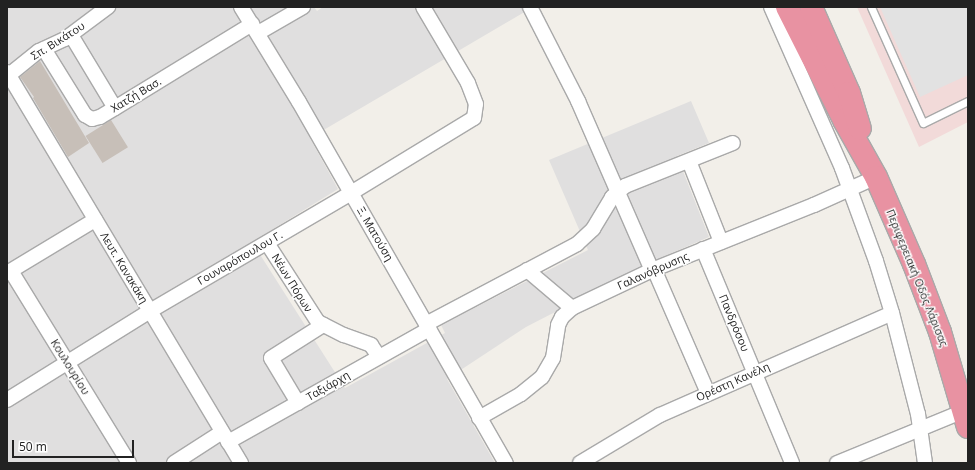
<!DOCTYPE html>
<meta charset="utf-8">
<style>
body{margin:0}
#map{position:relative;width:975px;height:470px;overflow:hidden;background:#f2efe9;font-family:"Open Sans",sans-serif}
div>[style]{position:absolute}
.residential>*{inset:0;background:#e0dfdf}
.commercial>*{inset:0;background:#f2dad9}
.parking>*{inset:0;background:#e2e2e2}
.building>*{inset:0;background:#c7bfb8;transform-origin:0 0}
.roads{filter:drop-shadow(1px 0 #a9a9a9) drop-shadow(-1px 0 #a9a9a9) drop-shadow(0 1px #a9a9a9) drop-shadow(0 -1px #a9a9a9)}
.lane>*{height:7px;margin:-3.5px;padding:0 3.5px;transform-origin:3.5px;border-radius:3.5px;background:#fff}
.street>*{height:14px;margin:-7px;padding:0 7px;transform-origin:7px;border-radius:7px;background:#fff}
.highway>*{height:22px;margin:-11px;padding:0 11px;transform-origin:11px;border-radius:11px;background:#e892a2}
span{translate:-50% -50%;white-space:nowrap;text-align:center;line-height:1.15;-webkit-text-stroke:3px #fff;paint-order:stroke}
.street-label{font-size:11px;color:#222}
.frame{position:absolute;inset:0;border:8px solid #222;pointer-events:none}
.scale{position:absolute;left:12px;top:440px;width:122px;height:18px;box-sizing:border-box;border:2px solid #222;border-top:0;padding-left:5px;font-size:12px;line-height:14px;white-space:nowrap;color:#222;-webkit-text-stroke:3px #fff;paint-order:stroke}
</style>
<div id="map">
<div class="residential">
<div style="clip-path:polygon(7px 7px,314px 7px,317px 11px,323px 7px,533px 7px,310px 138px,338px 189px,252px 242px,345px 388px,445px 333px,441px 325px,588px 250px,549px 160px,691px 101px,709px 143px,677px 156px,709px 237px,658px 259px,526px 327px,447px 379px,495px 463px,7px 463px)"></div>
</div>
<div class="commercial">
<div style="clip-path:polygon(857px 7px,968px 7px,968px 122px,919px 147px)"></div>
</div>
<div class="parking">
<div style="clip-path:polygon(880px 7px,968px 7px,968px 75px,920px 97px)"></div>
</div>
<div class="building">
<div style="clip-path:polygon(40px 61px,89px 143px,68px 157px,33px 98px,34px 97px,20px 77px)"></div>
<div style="left:111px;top:120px;width:32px;height:30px;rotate:58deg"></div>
</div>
<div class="roads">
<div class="lane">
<div style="left:871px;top:7px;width:127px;rotate:65.9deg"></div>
<div style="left:923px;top:123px;width:50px;rotate:-26.1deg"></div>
</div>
<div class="street">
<div style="left:241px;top:7px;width:111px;rotate:58.6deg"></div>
<div style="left:299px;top:102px;width:416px;rotate:60.2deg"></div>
<div style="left:530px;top:7px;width:106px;rotate:62.9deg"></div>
<div style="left:578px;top:101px;width:184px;rotate:66.4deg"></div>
<div style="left:771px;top:7px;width:176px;rotate:66.2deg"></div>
<div style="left:842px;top:168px;width:99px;rotate:69.9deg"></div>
<div style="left:876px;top:261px;width:54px;rotate:72.9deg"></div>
<div style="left:892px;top:313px;width:104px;rotate:75.6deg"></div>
<div style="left:918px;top:414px;width:49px;rotate:81.9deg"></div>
<div style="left:258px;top:33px;width:52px;rotate:-30deg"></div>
<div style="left:71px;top:35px;width:85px;rotate:58.9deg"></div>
<div style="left:44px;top:49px;width:78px;rotate:58.2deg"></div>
<div style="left:85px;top:115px;width:8px;rotate:30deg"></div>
<div style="left:92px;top:119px;width:8px;rotate:-14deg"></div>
<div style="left:100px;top:117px;width:17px;rotate:-31deg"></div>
<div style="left:115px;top:108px;width:161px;rotate:-31.5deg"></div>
<div style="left:7px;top:72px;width:456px;rotate:59.1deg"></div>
<div style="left:9px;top:75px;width:38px;rotate:-39deg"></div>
<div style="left:39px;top:51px;width:29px;rotate:-25deg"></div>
<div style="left:65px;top:39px;width:54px;rotate:-36.7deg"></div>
<div style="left:689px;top:161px;width:87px;rotate:68.4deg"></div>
<div style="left:267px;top:243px;width:94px;rotate:57.2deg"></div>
<div style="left:318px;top:322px;width:29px;rotate:27deg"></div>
<div style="left:344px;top:335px;width:29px;rotate:20deg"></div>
<div style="left:371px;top:345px;width:14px;rotate:56deg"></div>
<div style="left:703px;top:249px;width:232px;rotate:67.4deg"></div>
<div style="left:654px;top:269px;width:135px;rotate:66.5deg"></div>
<div style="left:527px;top:270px;width:59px;rotate:40.2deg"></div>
<div style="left:11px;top:271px;width:225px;rotate:58.4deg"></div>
<div style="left:7px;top:273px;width:103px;rotate:-31.1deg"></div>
<div style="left:426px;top:324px;width:171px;rotate:-27.9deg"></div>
<div style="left:577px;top:244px;width:22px;rotate:-43deg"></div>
<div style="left:593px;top:229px;width:37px;rotate:-59deg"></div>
<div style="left:612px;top:197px;width:17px;rotate:-40deg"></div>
<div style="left:625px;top:186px;width:116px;rotate:-21.7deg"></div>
<div style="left:7px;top:400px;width:168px;rotate:-31.9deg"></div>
<div style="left:150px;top:311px;width:233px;rotate:-30.4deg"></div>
<div style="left:351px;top:193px;width:144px;rotate:-31.4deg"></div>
<div style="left:474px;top:118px;width:14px;rotate:-82deg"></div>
<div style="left:476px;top:104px;width:22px;rotate:-111deg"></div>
<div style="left:468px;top:83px;width:88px;rotate:-120.6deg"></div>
<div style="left:298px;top:403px;width:52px;rotate:-121deg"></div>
<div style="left:271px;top:358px;width:62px;rotate:-32.4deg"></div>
<div style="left:479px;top:418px;width:48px;rotate:-29.7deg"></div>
<div style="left:521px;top:394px;width:27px;rotate:-39deg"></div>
<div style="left:542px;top:377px;width:22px;rotate:-60deg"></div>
<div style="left:553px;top:358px;width:33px;rotate:-81deg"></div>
<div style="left:558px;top:325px;width:9px;rotate:-63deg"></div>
<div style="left:562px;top:317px;width:13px;rotate:-42deg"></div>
<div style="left:572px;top:308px;width:89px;rotate:-25.4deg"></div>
<div style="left:652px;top:270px;width:175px;rotate:-21.9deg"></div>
<div style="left:814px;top:205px;width:68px;rotate:-24.3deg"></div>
<div style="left:228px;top:442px;width:231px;rotate:-29.3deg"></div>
<div style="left:174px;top:463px;width:57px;rotate:-32.9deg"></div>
<div style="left:580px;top:463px;width:93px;rotate:-31deg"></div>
<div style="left:660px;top:415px;width:253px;rotate:-23.7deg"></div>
<div style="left:837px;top:463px;width:137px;rotate:-22.3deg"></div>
</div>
<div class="highway">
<div style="left:787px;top:7px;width:127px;rotate:63.2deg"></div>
<div style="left:844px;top:120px;width:65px;rotate:60.7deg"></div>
<div style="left:876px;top:177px;width:95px;rotate:66.4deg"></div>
<div style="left:914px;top:264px;width:73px;rotate:69.1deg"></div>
<div style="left:940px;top:332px;width:99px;rotate:73.6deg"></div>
<div style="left:811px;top:7px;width:94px;rotate:66.2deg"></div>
<div style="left:849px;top:93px;width:37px;rotate:73deg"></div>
</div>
</div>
<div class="street-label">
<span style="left:58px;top:41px;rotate:-32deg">Σπ. Βικάτου</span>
<span style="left:136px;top:95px;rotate:-31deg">Χατζή Βασ.</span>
<span style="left:375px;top:234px;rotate:60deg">Ξ. Ματούση</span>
<span style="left:240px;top:258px;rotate:-30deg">Γουναρόπουλου Γ.</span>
<span style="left:124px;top:268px;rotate:59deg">Λευτ. Κανακάκη</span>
<span style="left:653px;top:271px;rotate:-24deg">Γαλανόβρυσης</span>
<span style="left:917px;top:278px;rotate:68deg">Περιφερειακή Οδός Λάρισας</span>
<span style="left:292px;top:283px;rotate:58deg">Νέων Πόρων</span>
<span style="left:734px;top:323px;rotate:67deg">Πανδρόσου</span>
<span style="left:70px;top:367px;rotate:58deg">Κουλουρίου</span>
<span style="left:733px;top:382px;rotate:-24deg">Ορέστη Κανέλη</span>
<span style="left:328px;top:386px;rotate:-30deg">Ταξιάρχη</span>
</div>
<div class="frame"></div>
<div class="scale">50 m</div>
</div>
